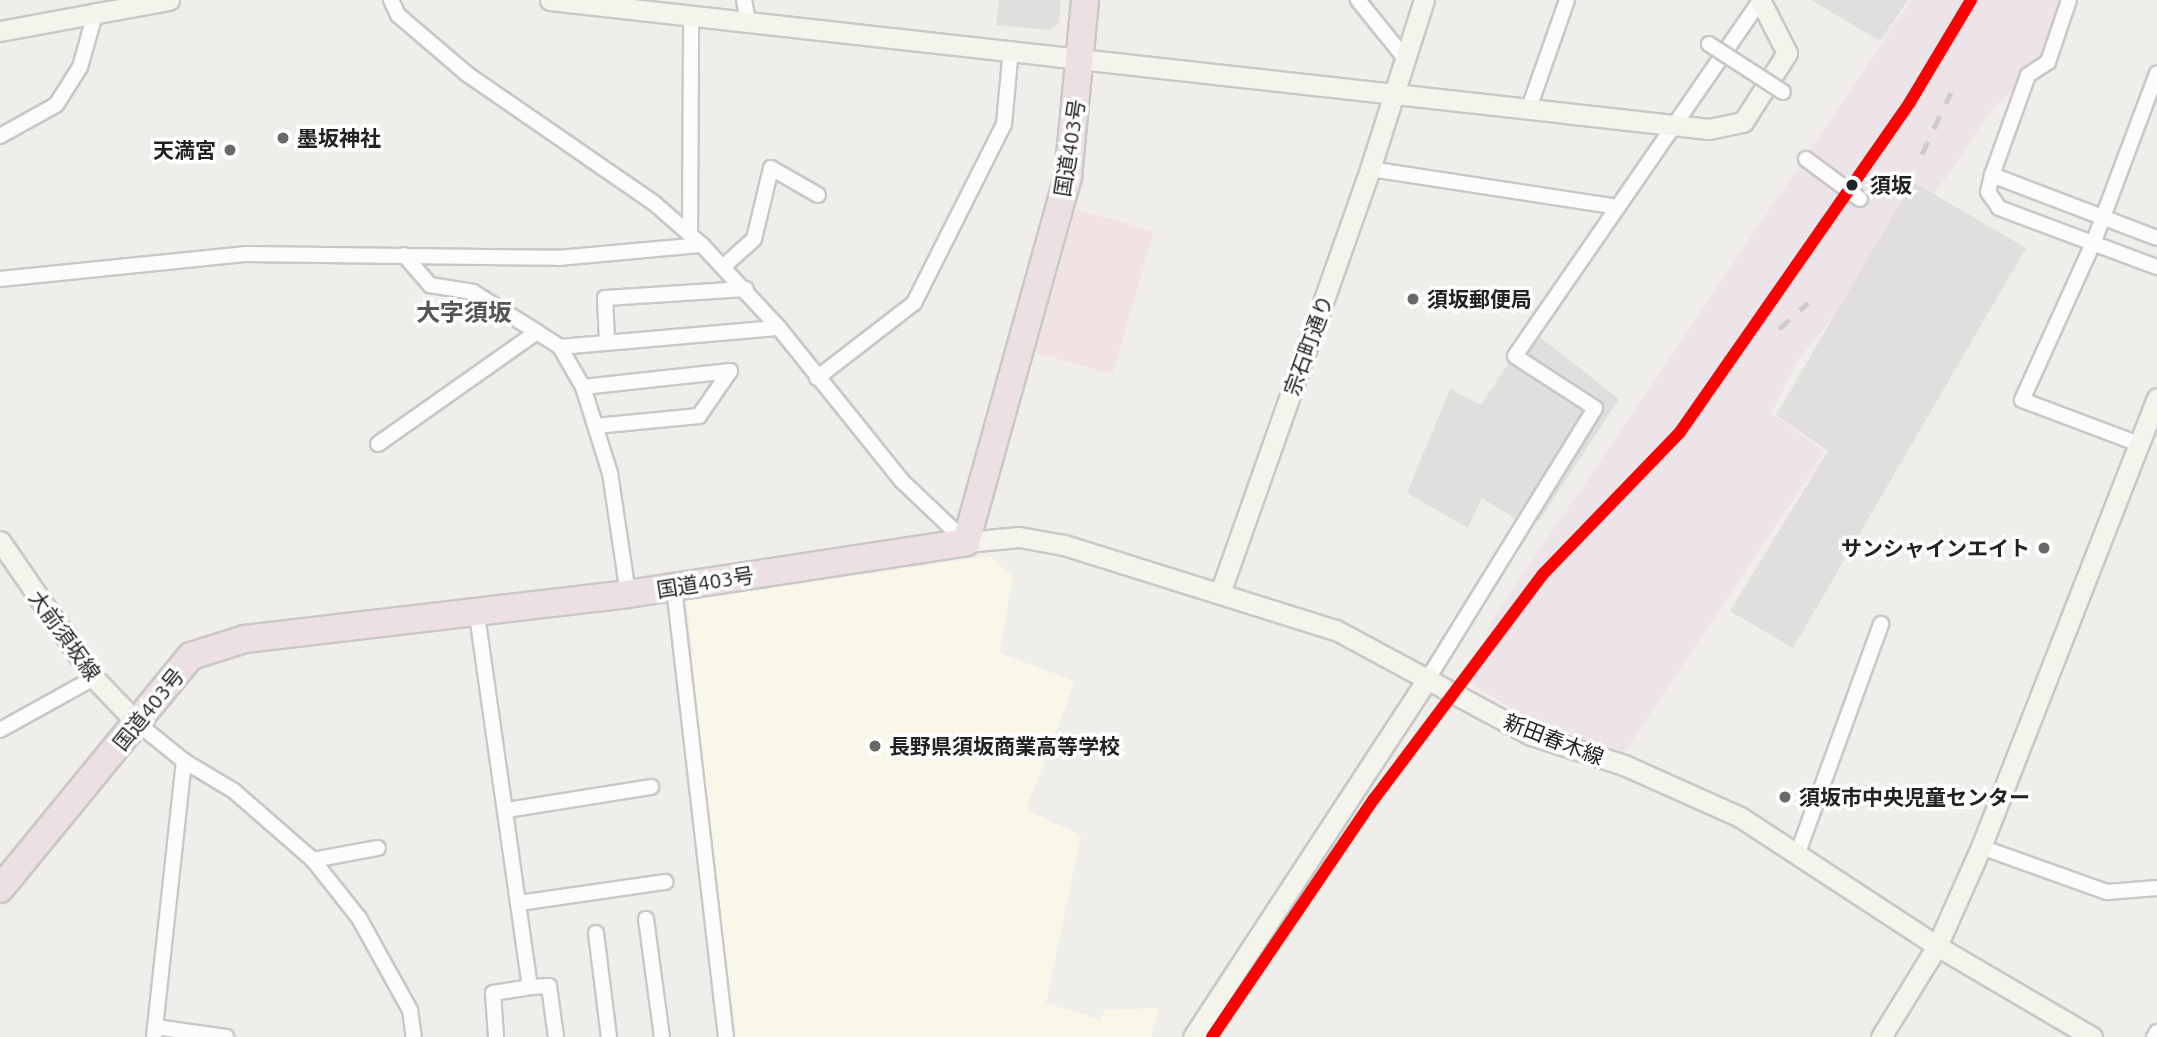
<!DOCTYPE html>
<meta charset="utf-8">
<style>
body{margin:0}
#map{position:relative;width:2157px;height:1037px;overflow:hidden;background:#f0eeeb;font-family:Ubuntu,"Noto Sans JP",sans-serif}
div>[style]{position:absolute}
.commercial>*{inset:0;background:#f1e3e1;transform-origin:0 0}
.industrial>*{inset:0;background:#ede4e9}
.education>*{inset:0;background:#f8f7e8}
.parking>*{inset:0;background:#e0dfde}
.roads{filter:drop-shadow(2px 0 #c9c8c7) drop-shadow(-2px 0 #c9c8c7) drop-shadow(0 2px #c9c8c7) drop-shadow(0 -2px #c9c8c7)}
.street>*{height:14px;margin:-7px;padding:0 7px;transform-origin:7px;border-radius:7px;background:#fdfcfc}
.secondary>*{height:19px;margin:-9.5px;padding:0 9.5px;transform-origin:9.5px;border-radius:9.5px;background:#f4f4ed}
.highway>*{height:26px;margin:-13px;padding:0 13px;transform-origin:13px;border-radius:13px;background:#ece0e2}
.rail>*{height:5px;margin-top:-2.5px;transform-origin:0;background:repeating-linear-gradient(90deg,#ccc 0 14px,transparent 0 28px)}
.bridges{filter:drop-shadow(2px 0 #c9c8c7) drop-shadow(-2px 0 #c9c8c7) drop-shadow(0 2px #c9c8c7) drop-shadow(0 -2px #c9c8c7)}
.street-bridge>*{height:14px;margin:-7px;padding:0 7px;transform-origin:7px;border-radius:7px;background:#fdfcfc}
.rail-1>*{height:12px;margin:-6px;padding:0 6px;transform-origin:6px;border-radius:6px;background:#f00}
.dots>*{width:19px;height:19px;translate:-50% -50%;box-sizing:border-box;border:4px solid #fff;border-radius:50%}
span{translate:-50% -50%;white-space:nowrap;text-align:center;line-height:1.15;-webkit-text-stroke:7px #fff;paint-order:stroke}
.poi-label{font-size:21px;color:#222;font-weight:700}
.left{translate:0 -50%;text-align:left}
.right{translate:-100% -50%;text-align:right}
.street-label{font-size:21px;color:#222}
.stop-label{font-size:21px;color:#222;font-weight:700}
.quarter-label{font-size:24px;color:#555;font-weight:700}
</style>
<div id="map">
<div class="commercial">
<div style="left:1076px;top:209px;width:81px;height:149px;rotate:16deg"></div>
</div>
<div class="industrial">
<div style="clip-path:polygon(1911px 0,2060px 0,2037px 71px,1992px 108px,1949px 174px,1800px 358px,1771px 413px,1825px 452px,1623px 754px,1522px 716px,1471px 683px,1491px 622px)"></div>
</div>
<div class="education">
<div style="clip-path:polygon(990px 556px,1013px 577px,999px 653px,1075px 681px,1026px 810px,1081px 835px,1046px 1003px,1101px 1020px,1105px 1010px,1159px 1008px,1151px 1037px,736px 1037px,690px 667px,693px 651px,686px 601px)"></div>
</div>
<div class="parking">
<div style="clip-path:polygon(999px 0,1061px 0,1059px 23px,1049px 30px,996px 25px)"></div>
<div style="clip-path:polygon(1811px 0,1908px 0,1880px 41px)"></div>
<div style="clip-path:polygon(1913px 182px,2026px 248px,1793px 648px,1730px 611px,1828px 451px,1776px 415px)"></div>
<div style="clip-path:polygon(1531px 330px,1619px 399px,1539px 521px,1522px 508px,1516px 519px,1482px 498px,1468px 528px,1407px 493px,1450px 389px,1481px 405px)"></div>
</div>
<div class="roads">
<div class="street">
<div style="left:391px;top:0;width:17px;rotate:65deg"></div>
<div style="left:398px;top:15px;width:91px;rotate:40.5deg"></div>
<div style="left:467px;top:74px;width:227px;rotate:34.6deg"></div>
<div style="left:654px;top:203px;width:64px;rotate:41.2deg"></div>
<div style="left:702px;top:245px;width:113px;rotate:47.1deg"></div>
<div style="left:779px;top:328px;width:196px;rotate:51.2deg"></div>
<div style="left:902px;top:481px;width:88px;rotate:43.6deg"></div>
<div style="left:744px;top:0;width:21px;rotate:79deg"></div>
<div style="left:1358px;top:0;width:73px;rotate:51.1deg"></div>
<div style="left:1529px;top:108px;width:114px;rotate:-70.6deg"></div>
<div style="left:0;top:136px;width:64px;rotate:-29deg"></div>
<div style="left:56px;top:105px;width:45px;rotate:-57.7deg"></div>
<div style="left:80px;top:67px;width:58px;rotate:-74.1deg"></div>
<div style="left:1806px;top:159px;width:67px;rotate:36.5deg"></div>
<div style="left:1370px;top:169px;width:250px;rotate:8.7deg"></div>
<div style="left:1992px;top:175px;width:106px;rotate:-70.2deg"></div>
<div style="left:2028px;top:75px;width:24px;rotate:-33deg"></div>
<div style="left:2048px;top:62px;width:65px;rotate:-71.3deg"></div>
<div style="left:690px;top:234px;width:219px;rotate:-89.7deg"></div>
<div style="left:2157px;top:238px;width:177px;rotate:-159.1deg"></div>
<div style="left:1992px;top:175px;width:17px;rotate:103deg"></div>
<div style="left:1988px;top:192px;width:19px;rotate:55deg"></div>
<div style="left:1999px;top:208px;width:169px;rotate:20.5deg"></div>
<div style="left:404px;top:255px;width:40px;rotate:49deg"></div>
<div style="left:430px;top:285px;width:44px;rotate:9.2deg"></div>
<div style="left:473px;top:292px;width:75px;rotate:32deg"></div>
<div style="left:724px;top:266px;width:40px;rotate:-42deg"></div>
<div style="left:754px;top:239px;width:73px;rotate:-76.5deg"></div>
<div style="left:771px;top:168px;width:54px;rotate:29.9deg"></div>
<div style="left:0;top:279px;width:246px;rotate:-5.8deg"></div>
<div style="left:245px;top:254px;width:313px;rotate:0.7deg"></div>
<div style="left:558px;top:258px;width:145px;rotate:-5.2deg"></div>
<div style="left:607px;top:340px;width:42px;rotate:-92.7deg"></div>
<div style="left:605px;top:298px;width:141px;rotate:-3.7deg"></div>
<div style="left:560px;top:347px;width:46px;rotate:60.1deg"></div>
<div style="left:583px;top:387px;width:90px;rotate:72.6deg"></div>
<div style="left:610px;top:473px;width:122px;rotate:81.5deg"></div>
<div style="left:817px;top:378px;width:123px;rotate:-37.7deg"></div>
<div style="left:914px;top:303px;width:200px;rotate:-63.3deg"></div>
<div style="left:1004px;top:124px;width:75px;rotate:-84.7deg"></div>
<div style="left:583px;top:387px;width:148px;rotate:-6.2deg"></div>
<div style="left:730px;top:371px;width:55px;rotate:124.6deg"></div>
<div style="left:699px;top:416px;width:104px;rotate:174.5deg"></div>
<div style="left:378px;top:444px;width:194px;rotate:-35.2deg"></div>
<div style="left:537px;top:332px;width:27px;rotate:33deg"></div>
<div style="left:560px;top:347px;width:220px;rotate:-5deg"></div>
<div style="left:2139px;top:444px;width:125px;rotate:-159.4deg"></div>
<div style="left:2022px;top:400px;width:175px;rotate:-65.6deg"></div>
<div style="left:2094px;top:241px;width:179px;rotate:-69.4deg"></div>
<div style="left:674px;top:588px;width:452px;rotate:83.4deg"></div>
<div style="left:476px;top:608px;width:383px;rotate:81.9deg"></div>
<div style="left:530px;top:987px;width:19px;rotate:-3deg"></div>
<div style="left:549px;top:986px;width:51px;rotate:82.2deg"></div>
<div style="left:1429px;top:677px;width:316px;rotate:-58.3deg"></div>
<div style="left:1595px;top:408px;width:95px;rotate:-147deg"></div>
<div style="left:1515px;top:356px;width:431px;rotate:-55.4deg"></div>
<div style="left:137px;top:723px;width:60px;rotate:39deg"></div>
<div style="left:184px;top:761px;width:58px;rotate:31deg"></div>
<div style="left:234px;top:791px;width:105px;rotate:41.1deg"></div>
<div style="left:313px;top:860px;width:74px;rotate:51.6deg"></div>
<div style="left:359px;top:918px;width:105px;rotate:61deg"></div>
<div style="left:410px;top:1010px;width:27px;rotate:82deg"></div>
<div style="left:0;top:730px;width:107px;rotate:-29deg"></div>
<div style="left:507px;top:810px;width:146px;rotate:-9.1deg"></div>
<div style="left:1981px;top:847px;width:134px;rotate:19.7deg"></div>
<div style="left:2107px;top:892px;width:50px;rotate:-4.6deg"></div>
<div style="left:1797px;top:855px;width:246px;rotate:-70deg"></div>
<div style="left:313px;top:860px;width:66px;rotate:-10.5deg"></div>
<div style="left:519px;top:903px;width:148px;rotate:-8.2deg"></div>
<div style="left:646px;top:919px;width:119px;rotate:82.3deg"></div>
<div style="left:596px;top:933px;width:105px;rotate:82.9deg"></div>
<div style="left:155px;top:1027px;width:72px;rotate:8deg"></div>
<div style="left:154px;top:1037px;width:278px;rotate:-83.8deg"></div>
<div style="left:496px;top:1037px;width:44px;rotate:-93.9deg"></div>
<div style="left:493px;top:993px;width:37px;rotate:-9deg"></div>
<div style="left:2154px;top:1037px;width:6px;rotate:-59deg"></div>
</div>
<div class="secondary">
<div style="left:550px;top:0;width:1166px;rotate:6.35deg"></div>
<div style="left:1709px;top:129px;width:35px;rotate:-12deg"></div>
<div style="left:1743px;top:122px;width:82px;rotate:-57.5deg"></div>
<div style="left:1787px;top:53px;width:59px;rotate:-117deg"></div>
<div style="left:0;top:31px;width:172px;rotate:-10.4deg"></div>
<div style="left:0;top:541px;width:166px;rotate:55.5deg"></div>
<div style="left:94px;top:678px;width:62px;rotate:46.3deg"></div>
<div style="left:966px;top:542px;width:53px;rotate:-5.4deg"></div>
<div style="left:1019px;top:537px;width:46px;rotate:10.1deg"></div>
<div style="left:1064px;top:545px;width:285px;rotate:17.4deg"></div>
<div style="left:1336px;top:630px;width:221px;rotate:28.3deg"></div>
<div style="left:1531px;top:735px;width:98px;rotate:17.9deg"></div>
<div style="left:1624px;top:765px;width:127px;rotate:24.1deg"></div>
<div style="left:1740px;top:817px;width:235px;rotate:33.2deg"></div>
<div style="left:1937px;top:946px;width:107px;rotate:121.6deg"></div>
<div style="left:1220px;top:593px;width:450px;rotate:-70.5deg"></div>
<div style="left:1370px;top:169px;width:177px;rotate:-72.3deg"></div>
<div style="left:1193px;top:1037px;width:430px;rotate:-56.8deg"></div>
<div style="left:2092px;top:1037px;width:180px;rotate:-149.6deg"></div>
<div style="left:1937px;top:946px;width:108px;rotate:-66deg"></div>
<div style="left:1981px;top:847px;width:482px;rotate:-68.6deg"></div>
</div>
<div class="highway">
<div style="left:0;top:889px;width:301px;rotate:-50.7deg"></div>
<div style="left:191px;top:656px;width:57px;rotate:-17.5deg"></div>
<div style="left:245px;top:639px;width:386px;rotate:-6.7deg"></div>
<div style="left:628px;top:594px;width:342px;rotate:-8.7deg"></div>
<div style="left:966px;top:542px;width:379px;rotate:-74.4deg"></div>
<div style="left:1068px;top:177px;width:178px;rotate:-84.5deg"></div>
</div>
</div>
<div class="rail">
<div style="left:1922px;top:154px;width:68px;rotate:-64.9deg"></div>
<div style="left:1779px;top:329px;width:39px;rotate:-42deg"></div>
</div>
<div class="bridges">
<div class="street-bridge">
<div style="left:1709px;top:44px;width:88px;rotate:33deg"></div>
</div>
</div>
<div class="rail-1">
<div style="left:1212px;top:1037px;width:288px;rotate:-55.8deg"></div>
<div style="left:1374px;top:799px;width:281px;rotate:-53.1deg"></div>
<div style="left:1543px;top:574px;width:197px;rotate:-46deg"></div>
<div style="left:1680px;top:432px;width:402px;rotate:-55.1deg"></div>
<div style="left:1910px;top:102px;width:119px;rotate:-59.1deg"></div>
</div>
<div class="dots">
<div style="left:283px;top:138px;background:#6a6968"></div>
<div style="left:230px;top:150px;background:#6a6968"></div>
<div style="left:1852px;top:185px;background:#222"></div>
<div style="left:1413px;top:299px;background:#6a6968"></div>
<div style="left:2044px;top:548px;background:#6a6968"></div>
<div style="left:875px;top:746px;background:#6a6968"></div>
<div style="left:1785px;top:797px;background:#6a6968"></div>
</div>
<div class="poi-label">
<span class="left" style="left:297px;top:138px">墨坂神社</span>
<span class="right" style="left:216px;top:150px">天満宮</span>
<span class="left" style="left:1427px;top:299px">須坂郵便局</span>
<span class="right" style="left:2030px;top:548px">サンシャインエイト</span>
<span class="left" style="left:889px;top:746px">長野県須坂商業高等学校</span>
<span class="left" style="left:1799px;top:797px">須坂市中央児童センター</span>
</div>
<div class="street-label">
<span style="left:1069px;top:148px;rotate:-81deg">国道403号</span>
<span style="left:1308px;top:345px;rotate:-70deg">宗石町通り</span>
<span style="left:705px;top:582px;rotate:-9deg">国道403号</span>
<span style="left:65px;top:635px;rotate:54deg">大前須坂線</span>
<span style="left:148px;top:709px;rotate:-51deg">国道403号</span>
<span style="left:1554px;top:739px;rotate:21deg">新田春木線</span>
</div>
<div class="stop-label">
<span class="left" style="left:1870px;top:185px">須坂</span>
</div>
<div class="quarter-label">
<span style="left:464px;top:313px">大字須坂</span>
</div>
</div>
